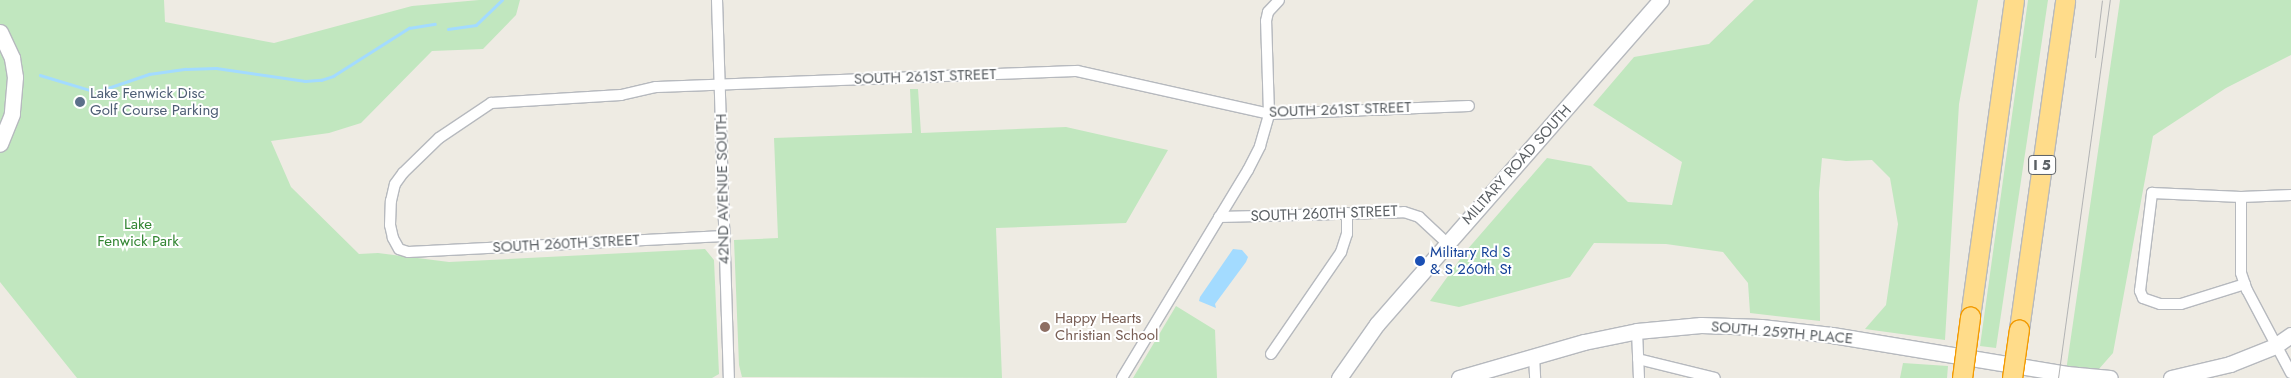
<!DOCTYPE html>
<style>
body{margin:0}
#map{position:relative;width:2291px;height:378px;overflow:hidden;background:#eeebe3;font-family:Jost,sans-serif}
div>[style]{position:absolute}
.green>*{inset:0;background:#c1e7bf}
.water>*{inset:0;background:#a3dbff}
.stream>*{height:2.5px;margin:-1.25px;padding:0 1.25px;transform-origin:1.25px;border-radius:1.25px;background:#a3dbff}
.roads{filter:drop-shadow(1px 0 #b6b9be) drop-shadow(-1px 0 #b6b9be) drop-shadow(0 1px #b6b9be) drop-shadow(0 -1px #b6b9be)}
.street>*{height:10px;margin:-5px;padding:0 5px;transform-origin:5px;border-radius:5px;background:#fff}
.secondary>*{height:15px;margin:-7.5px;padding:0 7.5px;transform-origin:7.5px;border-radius:7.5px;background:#fff}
.highway>*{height:19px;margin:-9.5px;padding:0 9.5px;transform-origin:9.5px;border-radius:9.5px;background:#ffdc8a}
.tram>*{height:1px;margin:-0.5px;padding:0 0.5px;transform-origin:0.5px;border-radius:0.5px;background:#b2b3b4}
.bridges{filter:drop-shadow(1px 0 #f29a00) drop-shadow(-1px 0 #f29a00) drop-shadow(0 1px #f29a00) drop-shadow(0 -1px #f29a00)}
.highway-bridge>*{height:19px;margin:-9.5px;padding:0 9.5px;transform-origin:9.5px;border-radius:9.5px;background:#ffdc8a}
.dots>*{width:14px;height:14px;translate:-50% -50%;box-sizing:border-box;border:2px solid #fff;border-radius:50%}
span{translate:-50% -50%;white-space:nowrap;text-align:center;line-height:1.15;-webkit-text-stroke:4px #fff;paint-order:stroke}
.shield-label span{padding:1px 4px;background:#fff;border:1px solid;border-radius:4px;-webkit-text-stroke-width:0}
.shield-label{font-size:14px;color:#5b6064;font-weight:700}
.street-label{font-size:15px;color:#5b6064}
.service-label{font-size:15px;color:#4e5e75}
.left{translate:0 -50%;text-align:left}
.park-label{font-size:15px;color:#328532}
.transit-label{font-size:15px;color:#164399}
.education-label{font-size:15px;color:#785e54}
</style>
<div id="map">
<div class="green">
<div style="clip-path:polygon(0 0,164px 0,165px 22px,274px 43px,412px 6px,479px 0,520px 0,516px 15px,483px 49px,432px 51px,361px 123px,329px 133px,271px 141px,291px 187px,359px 254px,378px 253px,449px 262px,705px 249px,714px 260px,719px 374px,712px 378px,77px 378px,0 282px)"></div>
<div style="clip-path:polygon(1754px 0,1978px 0,1959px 104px,1945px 340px,1865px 329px,1886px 305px,1898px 224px,1890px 178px,1872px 160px,1846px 161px,1822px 158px,1819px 192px,1820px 321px,1750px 313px,1748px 283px,1723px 252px,1666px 244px,1594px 243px,1570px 277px,1459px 307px,1430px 301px,1466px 251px,1547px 158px,1591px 166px,1628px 202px,1672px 205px,1682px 162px,1593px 105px,1634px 57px,1709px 44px)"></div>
<div style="clip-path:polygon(2028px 0,2048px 0,1996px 348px,1980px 346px)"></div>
<div style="clip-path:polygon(2120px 0,2291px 0,2291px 55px,2226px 88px,2153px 136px,2113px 353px,2091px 378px,2065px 378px)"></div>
<div style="clip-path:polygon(910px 89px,918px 89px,921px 133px,1066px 127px,1168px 150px,1126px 223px,996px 228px,1002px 378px,742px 377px,739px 365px,734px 240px,778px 238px,774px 138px,912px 133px)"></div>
<div style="clip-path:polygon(1176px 306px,1215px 330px,1217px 378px,1133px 378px)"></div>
<div style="clip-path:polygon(1903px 363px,1948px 366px,1947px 378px,1900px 378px)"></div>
</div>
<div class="water">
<div style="clip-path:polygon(1233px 249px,1242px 250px,1248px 257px,1246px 262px,1215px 304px,1216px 308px,1199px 301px,1200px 297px)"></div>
</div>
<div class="stream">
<div style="left:448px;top:29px;width:28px;rotate:-8deg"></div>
<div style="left:476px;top:25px;width:36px;rotate:-44deg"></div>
<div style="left:40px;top:75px;width:52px;rotate:16.7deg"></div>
<div style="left:102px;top:90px;width:50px;rotate:-18.8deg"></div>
<div style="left:149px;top:74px;width:37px;rotate:-8deg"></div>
<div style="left:186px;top:69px;width:30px;rotate:-2deg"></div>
<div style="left:216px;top:68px;width:90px;rotate:8.3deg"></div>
<div style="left:305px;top:81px;width:16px;rotate:-4deg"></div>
<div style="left:321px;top:80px;width:13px;rotate:-18deg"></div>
<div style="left:333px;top:76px;width:90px;rotate:-32.3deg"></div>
<div style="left:409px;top:28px;width:26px;rotate:-9deg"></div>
</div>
<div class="roads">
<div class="street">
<div style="left:717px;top:0;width:378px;rotate:88.2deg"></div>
<div style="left:2241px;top:197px;width:76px;rotate:90deg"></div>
<div style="left:2241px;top:273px;width:18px;rotate:71deg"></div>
<div style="left:2247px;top:290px;width:94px;rotate:62.1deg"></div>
<div style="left:1219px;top:217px;width:185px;rotate:-1.5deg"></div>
<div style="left:1404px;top:212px;width:16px;rotate:18deg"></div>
<div style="left:1419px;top:217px;width:38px;rotate:43deg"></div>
<div style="left:724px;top:236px;width:316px;rotate:177.1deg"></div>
<div style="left:408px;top:252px;width:9px;rotate:-162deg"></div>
<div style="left:399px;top:249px;width:13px;rotate:-119deg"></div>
<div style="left:393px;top:238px;width:13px;rotate:-103deg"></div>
<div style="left:390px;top:225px;width:24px;rotate:-88deg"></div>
<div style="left:391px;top:201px;width:17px;rotate:-77deg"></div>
<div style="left:395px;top:184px;width:14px;rotate:-54deg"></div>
<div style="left:403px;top:173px;width:50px;rotate:-44.2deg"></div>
<div style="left:439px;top:138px;width:63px;rotate:-33.9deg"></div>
<div style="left:491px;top:103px;width:130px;rotate:-3.5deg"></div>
<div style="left:621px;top:95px;width:36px;rotate:-13deg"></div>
<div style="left:656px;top:87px;width:421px;rotate:-2.2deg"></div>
<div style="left:1077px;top:71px;width:197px;rotate:12.6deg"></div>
<div style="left:1269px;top:114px;width:200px;rotate:-2.3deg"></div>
<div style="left:2245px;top:284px;width:67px;rotate:162.6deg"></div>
<div style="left:2181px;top:304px;width:21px;rotate:180deg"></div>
<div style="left:2160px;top:304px;width:18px;rotate:-161deg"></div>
<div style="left:2143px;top:298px;width:8px;rotate:-113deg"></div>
<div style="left:2140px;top:291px;width:99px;rotate:-83deg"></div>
<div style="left:2152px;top:193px;width:89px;rotate:2.6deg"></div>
<div style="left:2241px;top:197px;width:50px;rotate:-2.3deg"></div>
<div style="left:1637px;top:331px;width:47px;rotate:87.6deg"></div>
<div style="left:1271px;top:354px;width:124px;rotate:-55.5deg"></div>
<div style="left:1341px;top:252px;width:19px;rotate:-72deg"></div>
<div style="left:1347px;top:234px;width:21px;rotate:-90deg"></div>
<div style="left:1534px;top:356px;width:22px;rotate:87deg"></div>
<div style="left:1638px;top:359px;width:79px;rotate:13.9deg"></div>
<div style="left:1122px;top:378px;width:243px;rotate:-58.8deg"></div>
<div style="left:1248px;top:170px;width:27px;rotate:-63deg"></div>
<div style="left:1260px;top:146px;width:33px;rotate:-74deg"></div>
<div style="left:1269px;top:114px;width:93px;rotate:-91.8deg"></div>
<div style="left:1266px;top:21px;width:9px;rotate:-77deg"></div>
<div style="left:1268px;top:12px;width:16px;rotate:-47deg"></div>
</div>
<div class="secondary">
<div style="left:0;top:32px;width:29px;rotate:65deg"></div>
<div style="left:12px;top:58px;width:19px;rotate:81deg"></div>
<div style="left:15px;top:77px;width:37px;rotate:95deg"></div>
<div style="left:12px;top:114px;width:32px;rotate:112deg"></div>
<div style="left:1339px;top:378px;width:66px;rotate:-54.9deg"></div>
<div style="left:1377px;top:324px;width:431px;rotate:-48.8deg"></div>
<div style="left:1459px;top:378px;width:130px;rotate:-16.1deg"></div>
<div style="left:1584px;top:342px;width:54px;rotate:-11.7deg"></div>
<div style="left:1637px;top:331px;width:64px;rotate:-5.4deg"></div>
<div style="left:1701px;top:325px;width:60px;rotate:1.9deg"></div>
<div style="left:1761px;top:327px;width:71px;rotate:6.4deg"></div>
<div style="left:1832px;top:335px;width:238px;rotate:9.4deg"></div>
<div style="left:2067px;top:374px;width:43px;rotate:5.3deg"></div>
<div style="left:2171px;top:378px;width:61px;rotate:-13.3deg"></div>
<div style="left:2230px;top:364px;width:48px;rotate:-21.8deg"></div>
<div style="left:2275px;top:346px;width:19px;rotate:-35deg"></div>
</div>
<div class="highway">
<div style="left:1970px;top:317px;width:320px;rotate:-82.1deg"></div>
<div style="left:2019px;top:329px;width:332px;rotate:-82deg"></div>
</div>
</div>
<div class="tram">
<div style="left:2095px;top:57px;width:57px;rotate:-83deg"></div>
<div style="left:2058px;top:378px;width:382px;rotate:-82.2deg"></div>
</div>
<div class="bridges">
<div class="highway-bridge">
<div style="left:1962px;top:378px;width:62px;rotate:-82.5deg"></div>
<div style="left:2012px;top:378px;width:49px;rotate:-81.9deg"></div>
</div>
</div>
<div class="dots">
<div style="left:80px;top:102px;background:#5c6f8a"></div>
<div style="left:1420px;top:261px;background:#1a4fb4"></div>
<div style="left:1045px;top:327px;background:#8d6e63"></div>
</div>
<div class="shield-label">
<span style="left:2042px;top:165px">I 5</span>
</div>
<div class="street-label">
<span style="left:925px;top:77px;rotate:-2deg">SOUTH 261ST STREET</span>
<span style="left:1340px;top:110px;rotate:-2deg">SOUTH 261ST STREET</span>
<span style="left:1517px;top:165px;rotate:-48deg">MILITARY ROAD SOUTH</span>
<span style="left:723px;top:189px;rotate:-91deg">42ND AVENUE SOUTH</span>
<span style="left:1324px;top:214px;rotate:-2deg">SOUTH 260TH STREET</span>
<span style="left:566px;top:244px;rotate:-3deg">SOUTH 260TH STREET</span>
<span style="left:1782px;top:333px;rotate:5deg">SOUTH 259TH PLACE</span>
</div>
<div class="service-label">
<span class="left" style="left:90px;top:102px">Lake Fenwick Disc<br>Golf Course Parking</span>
</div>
<div class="park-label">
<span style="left:138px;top:233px">Lake<br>Fenwick Park</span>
</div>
<div class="transit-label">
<span class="left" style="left:1430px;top:261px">Military Rd S<br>&amp; S 260th St</span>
</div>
<div class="education-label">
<span class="left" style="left:1055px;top:327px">Happy Hearts<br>Christian School</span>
</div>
</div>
